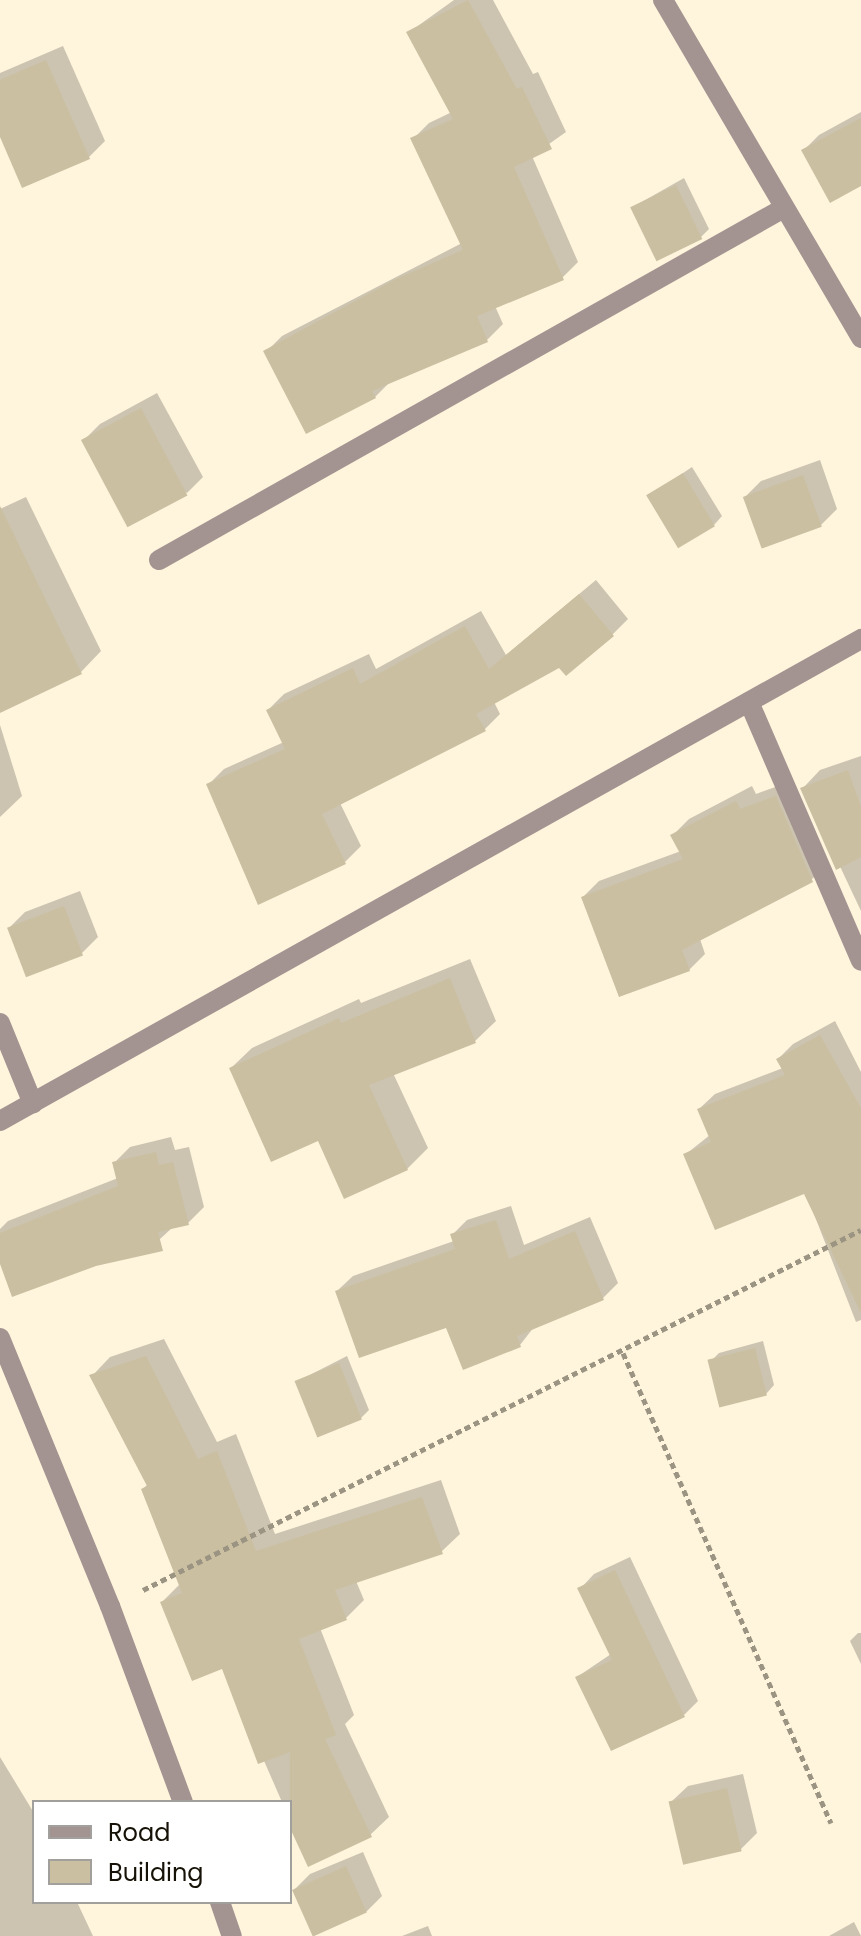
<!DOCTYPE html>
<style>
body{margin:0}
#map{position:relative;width:861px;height:1936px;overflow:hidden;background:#fff5dd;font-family:Poppins,sans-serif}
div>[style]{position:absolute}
.shadow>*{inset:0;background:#0003}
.building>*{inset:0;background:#cabfa1;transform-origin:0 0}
.path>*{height:5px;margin-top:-2.5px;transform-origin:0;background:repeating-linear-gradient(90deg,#9c9482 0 6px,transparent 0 10px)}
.lane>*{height:20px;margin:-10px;padding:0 10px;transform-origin:10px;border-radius:10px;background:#a49491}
.street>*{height:20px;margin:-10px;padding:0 10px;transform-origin:10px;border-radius:10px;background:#a49491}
span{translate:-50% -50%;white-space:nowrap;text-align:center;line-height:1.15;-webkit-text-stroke:6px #fff;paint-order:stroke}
.legend{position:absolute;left:32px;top:1800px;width:260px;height:104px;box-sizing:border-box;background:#fff;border:2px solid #a2a09c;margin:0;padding:10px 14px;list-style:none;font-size:24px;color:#161207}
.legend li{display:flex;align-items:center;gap:16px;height:40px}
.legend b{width:40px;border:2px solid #a2a09c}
</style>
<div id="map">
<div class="shadow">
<div style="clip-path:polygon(454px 0,493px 0,533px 74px,538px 72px,566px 132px,532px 156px,578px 262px,562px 278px,495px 306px,503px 324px,487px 340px,390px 382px,375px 397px,266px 352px,282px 336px,462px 243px,413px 139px,429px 123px,452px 112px,408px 33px)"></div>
<div style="clip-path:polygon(63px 46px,105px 141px,89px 157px,0 132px,0 73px)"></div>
<div style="clip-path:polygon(861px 112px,861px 184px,803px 151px,819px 135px)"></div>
<div style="clip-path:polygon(684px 178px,709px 229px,701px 237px,633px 207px)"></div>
<div style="clip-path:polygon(157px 393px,203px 477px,187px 493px,84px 440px,100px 424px)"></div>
<div style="clip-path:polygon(820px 460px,837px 509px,821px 525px,745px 497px,761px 481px)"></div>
<div style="clip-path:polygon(692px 467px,722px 516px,714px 525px,649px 496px)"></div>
<div style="clip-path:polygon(26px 497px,101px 651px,81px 672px,0 710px,0 509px)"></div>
<div style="clip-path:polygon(596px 580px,628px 619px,612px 635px,494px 702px,500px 714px,484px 730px,340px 803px,361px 846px,345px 862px,208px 785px,224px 769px,284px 742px,268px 710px,284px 694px,369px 654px,376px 669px,481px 611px,506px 655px)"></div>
<div style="clip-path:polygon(0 725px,22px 796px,0 817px)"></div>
<div style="clip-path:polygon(861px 756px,861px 911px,803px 788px,820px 770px)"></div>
<div style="clip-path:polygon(792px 781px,828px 864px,811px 880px,700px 939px,705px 954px,689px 970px,583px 897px,599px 881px,681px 851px,673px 835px,689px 819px,752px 786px,756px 794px)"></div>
<div style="clip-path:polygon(80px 891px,98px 937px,82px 953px,9px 928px,25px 912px)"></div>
<div style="clip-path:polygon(470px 959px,496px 1021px,475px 1041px,393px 1073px,428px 1148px,407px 1169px,319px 1139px,231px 1068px,252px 1048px,359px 999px,361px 1003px)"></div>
<div style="clip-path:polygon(835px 1021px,861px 1072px,861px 1320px,856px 1322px,805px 1191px,686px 1154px,710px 1135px,699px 1109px,715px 1094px,783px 1068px,778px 1059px,793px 1044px)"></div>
<div style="clip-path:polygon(171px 1137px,175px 1150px,189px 1147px,204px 1207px,188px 1223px,173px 1227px,160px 1239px,0 1259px,0 1229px,8px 1221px,118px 1178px,114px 1163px,130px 1147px)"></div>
<div style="clip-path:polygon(511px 1206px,524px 1245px,590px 1217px,618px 1283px,603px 1298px,534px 1327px,520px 1345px,337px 1291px,353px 1276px,454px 1241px,452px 1235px,467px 1220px)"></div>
<div style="clip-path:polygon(164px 1339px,217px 1442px,236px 1434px,275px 1534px,441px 1480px,460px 1534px,441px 1552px,356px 1581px,364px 1600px,346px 1618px,320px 1628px,354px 1715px,345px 1724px,389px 1817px,370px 1835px,290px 1820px,290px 1802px,282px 1802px,223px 1667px,162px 1602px,180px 1584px,143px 1489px,148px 1484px,92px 1376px,110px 1357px)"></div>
<div style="clip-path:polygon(763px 1341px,774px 1385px,766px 1394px,711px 1361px,719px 1353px)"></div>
<div style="clip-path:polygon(347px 1356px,369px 1410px,361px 1418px,296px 1382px)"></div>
<div style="clip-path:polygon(630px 1557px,698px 1701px,684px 1715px,577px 1677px,611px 1654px,580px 1589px,594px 1574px)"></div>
<div style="clip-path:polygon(858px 1633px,861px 1633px,861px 1664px,850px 1641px)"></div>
<div style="clip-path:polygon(0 1757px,34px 1813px,34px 1902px,77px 1902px,93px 1936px,0 1936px)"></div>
<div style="clip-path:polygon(743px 1774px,757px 1833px,741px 1849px,671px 1802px,688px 1786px)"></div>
<div style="clip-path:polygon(363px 1852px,382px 1896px,366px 1912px,294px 1890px,310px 1874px)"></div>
<div style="clip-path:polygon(854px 1922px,861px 1936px,829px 1936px)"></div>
<div style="clip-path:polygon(428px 1926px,432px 1936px,402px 1936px)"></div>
</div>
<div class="building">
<div style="clip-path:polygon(468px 0,517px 89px,522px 87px,552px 149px,514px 167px,564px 280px,477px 316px,488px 342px,372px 391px,376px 398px,306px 434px,263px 351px,396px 279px,463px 250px,410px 138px,453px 119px,406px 32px)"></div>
<div style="clip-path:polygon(46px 60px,90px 159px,22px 188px,0 137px,0 80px)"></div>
<div style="clip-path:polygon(861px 118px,861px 186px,830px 203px,801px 150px)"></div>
<div style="left:676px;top:185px;width:60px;height:51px;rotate:64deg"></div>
<div style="left:141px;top:408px;width:99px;height:68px;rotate:62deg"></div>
<div style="left:683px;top:473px;width:62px;height:43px;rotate:59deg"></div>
<div style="left:803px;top:475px;width:55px;height:64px;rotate:70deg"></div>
<div style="clip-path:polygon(0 506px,82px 674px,0 713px)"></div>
<div style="clip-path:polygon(579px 594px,614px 636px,566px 676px,559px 668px,476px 714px,486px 731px,322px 814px,346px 864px,258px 905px,206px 784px,285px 749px,266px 710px,353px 668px,360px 684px,465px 626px,489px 669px)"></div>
<div style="clip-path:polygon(848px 770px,861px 807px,861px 857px,836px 870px,800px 788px)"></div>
<div style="clip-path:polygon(776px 796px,813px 882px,682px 950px,690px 971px,619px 997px,581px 897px,683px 859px,670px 835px,736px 801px,740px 809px)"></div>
<div style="left:64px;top:906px;width:53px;height:61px;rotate:69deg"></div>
<div style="clip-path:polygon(450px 978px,476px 1043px,369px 1085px,408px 1170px,344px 1199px,318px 1141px,271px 1162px,229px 1068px,339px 1018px,341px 1023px)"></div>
<div style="clip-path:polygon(820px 1035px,861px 1108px,861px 1313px,804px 1194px,715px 1230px,683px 1154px,711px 1142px,697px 1109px,785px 1075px,776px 1059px)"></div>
<div style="clip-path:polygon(156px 1152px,159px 1165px,173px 1162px,189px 1225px,158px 1232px,163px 1251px,96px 1266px,12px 1297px,0 1264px,0 1233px,118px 1186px,112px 1162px)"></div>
<div style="clip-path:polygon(496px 1220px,509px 1259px,575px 1231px,604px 1300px,517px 1336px,521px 1347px,463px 1370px,446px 1328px,359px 1358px,335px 1291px,455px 1249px,450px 1234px)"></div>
<div style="left:755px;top:1348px;width:49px;height:49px;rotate:76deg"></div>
<div style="clip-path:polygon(146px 1356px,198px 1459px,217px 1451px,256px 1551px,422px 1497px,443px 1554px,335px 1590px,347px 1620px,299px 1639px,336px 1735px,325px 1739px,372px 1837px,308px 1867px,290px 1828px,290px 1752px,258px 1764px,222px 1669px,192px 1681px,160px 1602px,182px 1593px,141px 1489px,147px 1486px,89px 1375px)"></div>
<div style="left:339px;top:1363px;width:61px;height:48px;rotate:68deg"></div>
<div style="clip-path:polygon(615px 1570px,685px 1717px,611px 1751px,575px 1677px,612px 1660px,577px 1588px)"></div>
<div style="left:727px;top:1788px;width:65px;height:60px;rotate:77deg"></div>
<div style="left:346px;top:1866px;width:51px;height:59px;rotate:66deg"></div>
</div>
<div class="path">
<div style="left:623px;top:1353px;width:514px;rotate:66.13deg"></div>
<div style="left:143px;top:1590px;width:803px;rotate:-26.63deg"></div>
</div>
<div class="lane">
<div style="left:749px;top:702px;width:282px;rotate:66.6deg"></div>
</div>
<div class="street">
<div style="left:663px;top:0;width:392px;rotate:59.6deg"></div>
<div style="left:159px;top:560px;width:717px;rotate:-29.39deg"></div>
<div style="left:0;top:1023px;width:87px;rotate:67.8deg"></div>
<div style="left:0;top:1121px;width:987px;rotate:-29.24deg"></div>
<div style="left:0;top:1338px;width:290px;rotate:67.7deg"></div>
<div style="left:110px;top:1606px;width:209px;rotate:69.6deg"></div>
<div style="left:220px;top:1902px;width:36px;rotate:71deg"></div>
</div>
<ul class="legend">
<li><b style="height:10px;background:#a49491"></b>Road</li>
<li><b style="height:22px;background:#cabfa1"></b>Building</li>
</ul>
</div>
